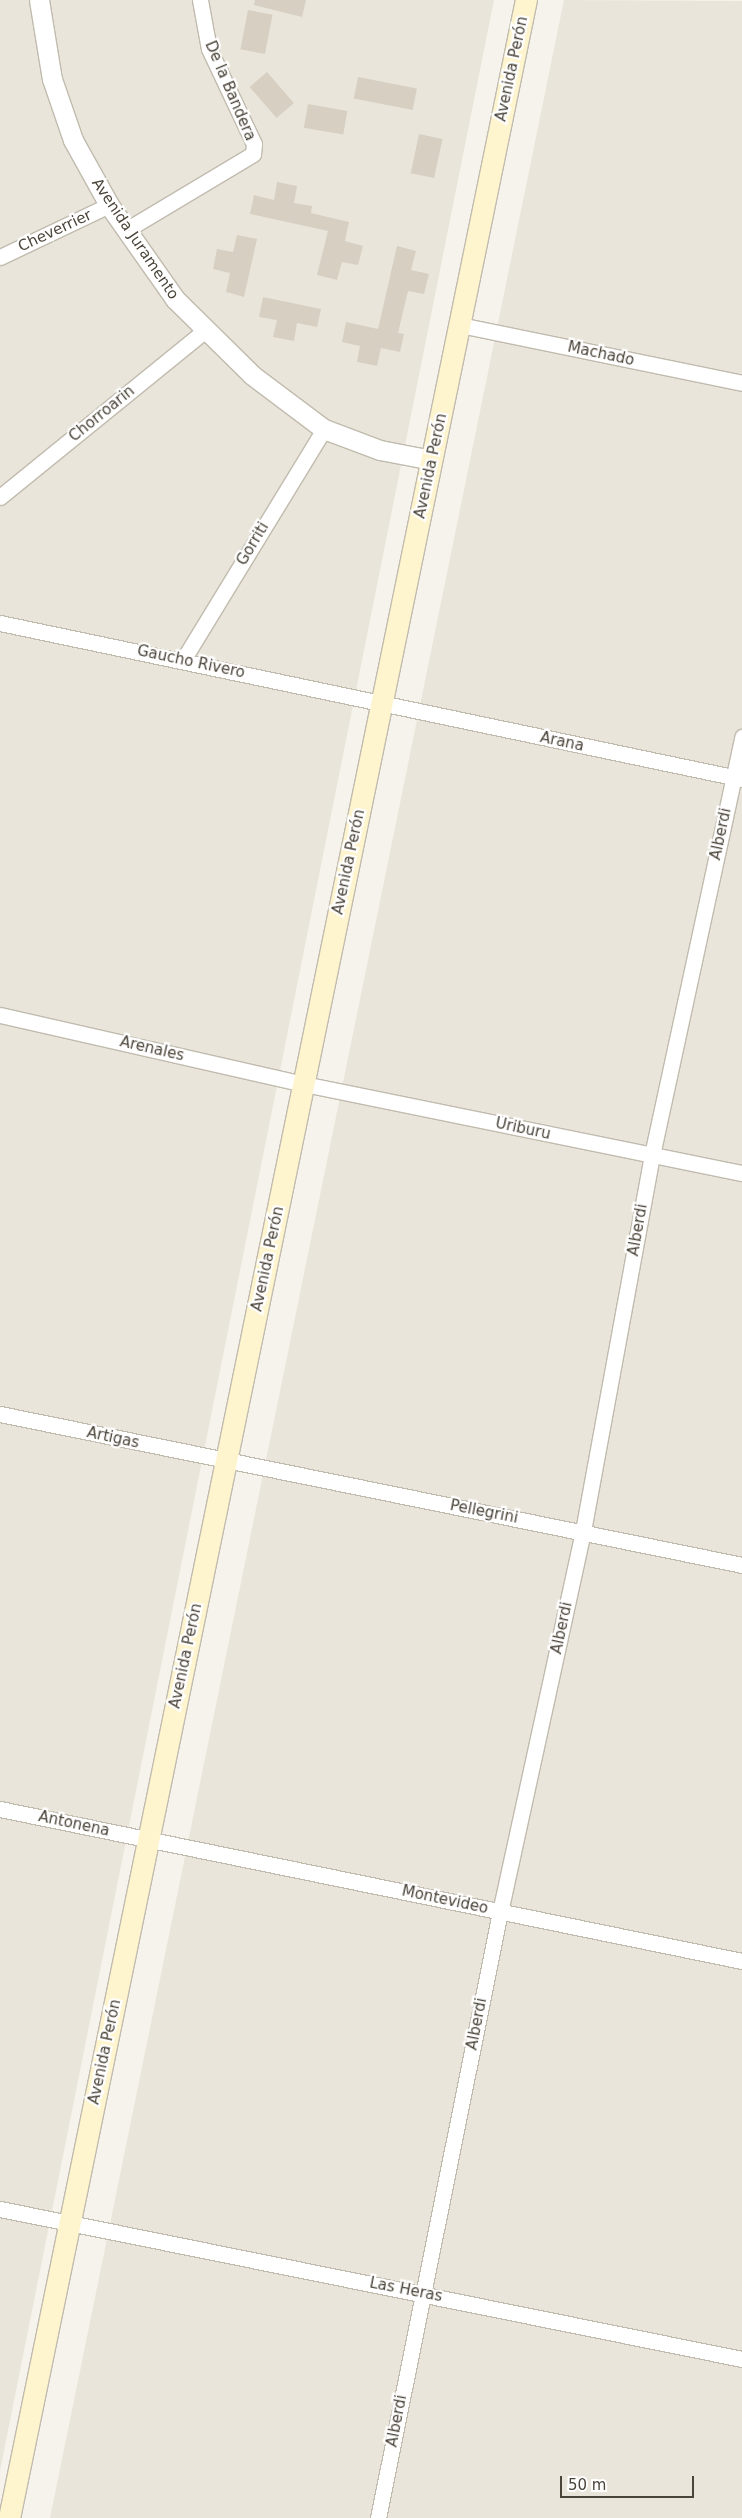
<!DOCTYPE html>
<meta charset="utf-8">
<style>
body{margin:0}
#map{position:relative;width:742px;height:2518px;overflow:hidden;background:#f5f3ec;font-family:"DejaVu Sans",sans-serif}
div>[style]{position:absolute}
.residential>*{inset:0;background:#e9e5da}
.building>*{inset:0;background:#d7cfc1;transform-origin:0 0}
.roads{filter:drop-shadow(1px 0 #c1bbae) drop-shadow(-1px 0 #c1bbae) drop-shadow(0 1px #c1bbae) drop-shadow(0 -1px #c1bbae)}
.minor>*{height:15px;margin:-7.5px;padding:0 7.5px;transform-origin:7.5px;border-radius:7.5px;background:#fff}
.tertiary>*{height:19px;margin:-9.5px;padding:0 9.5px;transform-origin:9.5px;border-radius:9.5px;background:#fff}
.secondary>*{height:21px;margin:-10.5px;padding:0 10.5px;transform-origin:10.5px;border-radius:10.5px;background:#fef4ce}
span{translate:-50% -50%;white-space:nowrap;text-align:center;line-height:1.15;-webkit-text-stroke:4.5px #fff;paint-order:stroke}
.street-label{font-size:15px;color:#4a4439}
.scale{position:absolute;left:560px;top:2476px;width:134px;height:22px;box-sizing:border-box;border:2px solid #4a4439;border-top:0;padding-left:6px;font-size:15px;line-height:18px;white-space:nowrap;color:#4a4439;-webkit-text-stroke:4px #fff;paint-order:stroke}
</style>
<div id="map">
<div class="residential">
<div style="clip-path:polygon(0 0,494px 0,0 2471px)"></div>
<div style="clip-path:polygon(564px 0,742px 1px,742px 2518px,50px 2518px)"></div>
</div>
<div class="building">
<div style="clip-path:polygon(255px 0,306px 0,302px 17px,254px 5px)"></div>
<div style="left:248px;top:10px;width:25px;height:40px;rotate:11deg"></div>
<div style="left:267px;top:72px;width:41px;height:23px;rotate:49deg"></div>
<div style="left:358px;top:77px;width:60px;height:22px;rotate:11deg"></div>
<div style="left:308px;top:104px;width:40px;height:24px;rotate:10deg"></div>
<div style="left:419px;top:134px;width:24px;height:40px;rotate:12deg"></div>
<div style="clip-path:polygon(277px 182px,297px 186px,294px 203px,312px 206px,311px 213px,349px 222px,345px 241px,363px 246px,358px 265px,342px 262px,337px 280px,317px 275px,328px 231px,250px 214px,254px 195px,274px 200px)"></div>
<div style="clip-path:polygon(237px 235px,257px 239px,244px 297px,226px 292px,230px 273px,213px 269px,217px 249px,233px 252px)"></div>
<div style="clip-path:polygon(397px 246px,416px 251px,411px 270px,429px 274px,424px 294px,408px 291px,398px 333px,404px 334px,400px 352px,381px 348px,377px 366px,357px 362px,360px 346px,342px 342px,346px 322px,378px 329px)"></div>
<div style="clip-path:polygon(263px 297px,321px 309px,317px 327px,297px 323px,294px 341px,273px 337px,277px 320px,259px 317px)"></div>
</div>
<div class="roads">
<div class="minor">
<div style="left:126px;top:230px;width:148px;rotate:-30.9deg"></div>
<div style="left:253px;top:154px;width:10px;rotate:-84deg"></div>
<div style="left:254px;top:144px;width:105px;rotate:-115.3deg"></div>
<div style="left:209px;top:49px;width:50px;rotate:-100.4deg"></div>
<div style="left:0;top:257px;width:121px;rotate:-25.5deg"></div>
<div style="left:460px;top:325px;width:288px;rotate:11.6deg"></div>
<div style="left:0;top:497px;width:263px;rotate:-39.1deg"></div>
<div style="left:0;top:623px;width:758px;rotate:11.87deg"></div>
<div style="left:183px;top:660px;width:271px;rotate:-58.6deg"></div>
<div style="left:0;top:1015px;width:312px;rotate:12.8deg"></div>
<div style="left:304px;top:1084px;width:447px;rotate:11.5deg"></div>
<div style="left:0;top:1414px;width:757px;rotate:11.5deg"></div>
<div style="left:0;top:1809px;width:757px;rotate:11.58deg"></div>
<div style="left:0;top:2209px;width:757px;rotate:11.43deg"></div>
<div style="left:378px;top:2518px;width:618px;rotate:-78.62deg"></div>
<div style="left:500px;top:1912px;width:390px;rotate:-77.7deg"></div>
<div style="left:583px;top:1531px;width:382px;rotate:-79.6deg"></div>
<div style="left:652px;top:1155px;width:428px;rotate:-77.8deg"></div>
</div>
<div class="tertiary">
<div style="left:39px;top:0;width:80px;rotate:80.7deg"></div>
<div style="left:52px;top:79px;width:65px;rotate:71deg"></div>
<div style="left:73px;top:140px;width:74px;rotate:61deg"></div>
<div style="left:109px;top:205px;width:115px;rotate:54.9deg"></div>
<div style="left:175px;top:299px;width:108px;rotate:44.6deg"></div>
<div style="left:252px;top:375px;width:90px;rotate:36.9deg"></div>
<div style="left:324px;top:429px;width:60px;rotate:20.6deg"></div>
<div style="left:380px;top:450px;width:53px;rotate:10.9deg"></div>
</div>
<div class="secondary">
<div style="left:9px;top:2518px;width:2571px;rotate:-78.4deg"></div>
</div>
</div>
<div class="street-label">
<span style="left:512px;top:69px;rotate:-78deg">Avenida Perón</span>
<span style="left:230px;top:91px;rotate:67deg">De la Bandera</span>
<span style="left:55px;top:231px;rotate:-25deg">Cheverrier</span>
<span style="left:135px;top:239px;rotate:56deg">Avenida Juramento</span>
<span style="left:601px;top:354px;rotate:12deg">Machado</span>
<span style="left:102px;top:414px;rotate:-39deg">Chorroarin</span>
<span style="left:431px;top:466px;rotate:-78deg">Avenida Perón</span>
<span style="left:253px;top:544px;rotate:-59deg">Gorriti</span>
<span style="left:191px;top:662px;rotate:12deg">Gaucho Rivero</span>
<span style="left:562px;top:742px;rotate:12deg">Arana</span>
<span style="left:721px;top:834px;rotate:-78deg">Alberdi</span>
<span style="left:349px;top:862px;rotate:-78deg">Avenida Perón</span>
<span style="left:152px;top:1049px;rotate:13deg">Arenales</span>
<span style="left:523px;top:1129px;rotate:12deg">Uriburu</span>
<span style="left:638px;top:1230px;rotate:-80deg">Alberdi</span>
<span style="left:268px;top:1259px;rotate:-78deg">Avenida Perón</span>
<span style="left:113px;top:1438px;rotate:12deg">Artigas</span>
<span style="left:484px;top:1512px;rotate:11deg">Pellegrini</span>
<span style="left:562px;top:1628px;rotate:-78deg">Alberdi</span>
<span style="left:186px;top:1656px;rotate:-78deg">Avenida Perón</span>
<span style="left:74px;top:1824px;rotate:12deg">Antonena</span>
<span style="left:445px;top:1900px;rotate:12deg">Montevideo</span>
<span style="left:477px;top:2024px;rotate:-79deg">Alberdi</span>
<span style="left:105px;top:2052px;rotate:-78deg">Avenida Perón</span>
<span style="left:406px;top:2290px;rotate:11deg">Las Heras</span>
<span style="left:397px;top:2421px;rotate:-79deg">Alberdi</span>
</div>
<div class="scale">50 m</div>
</div>
